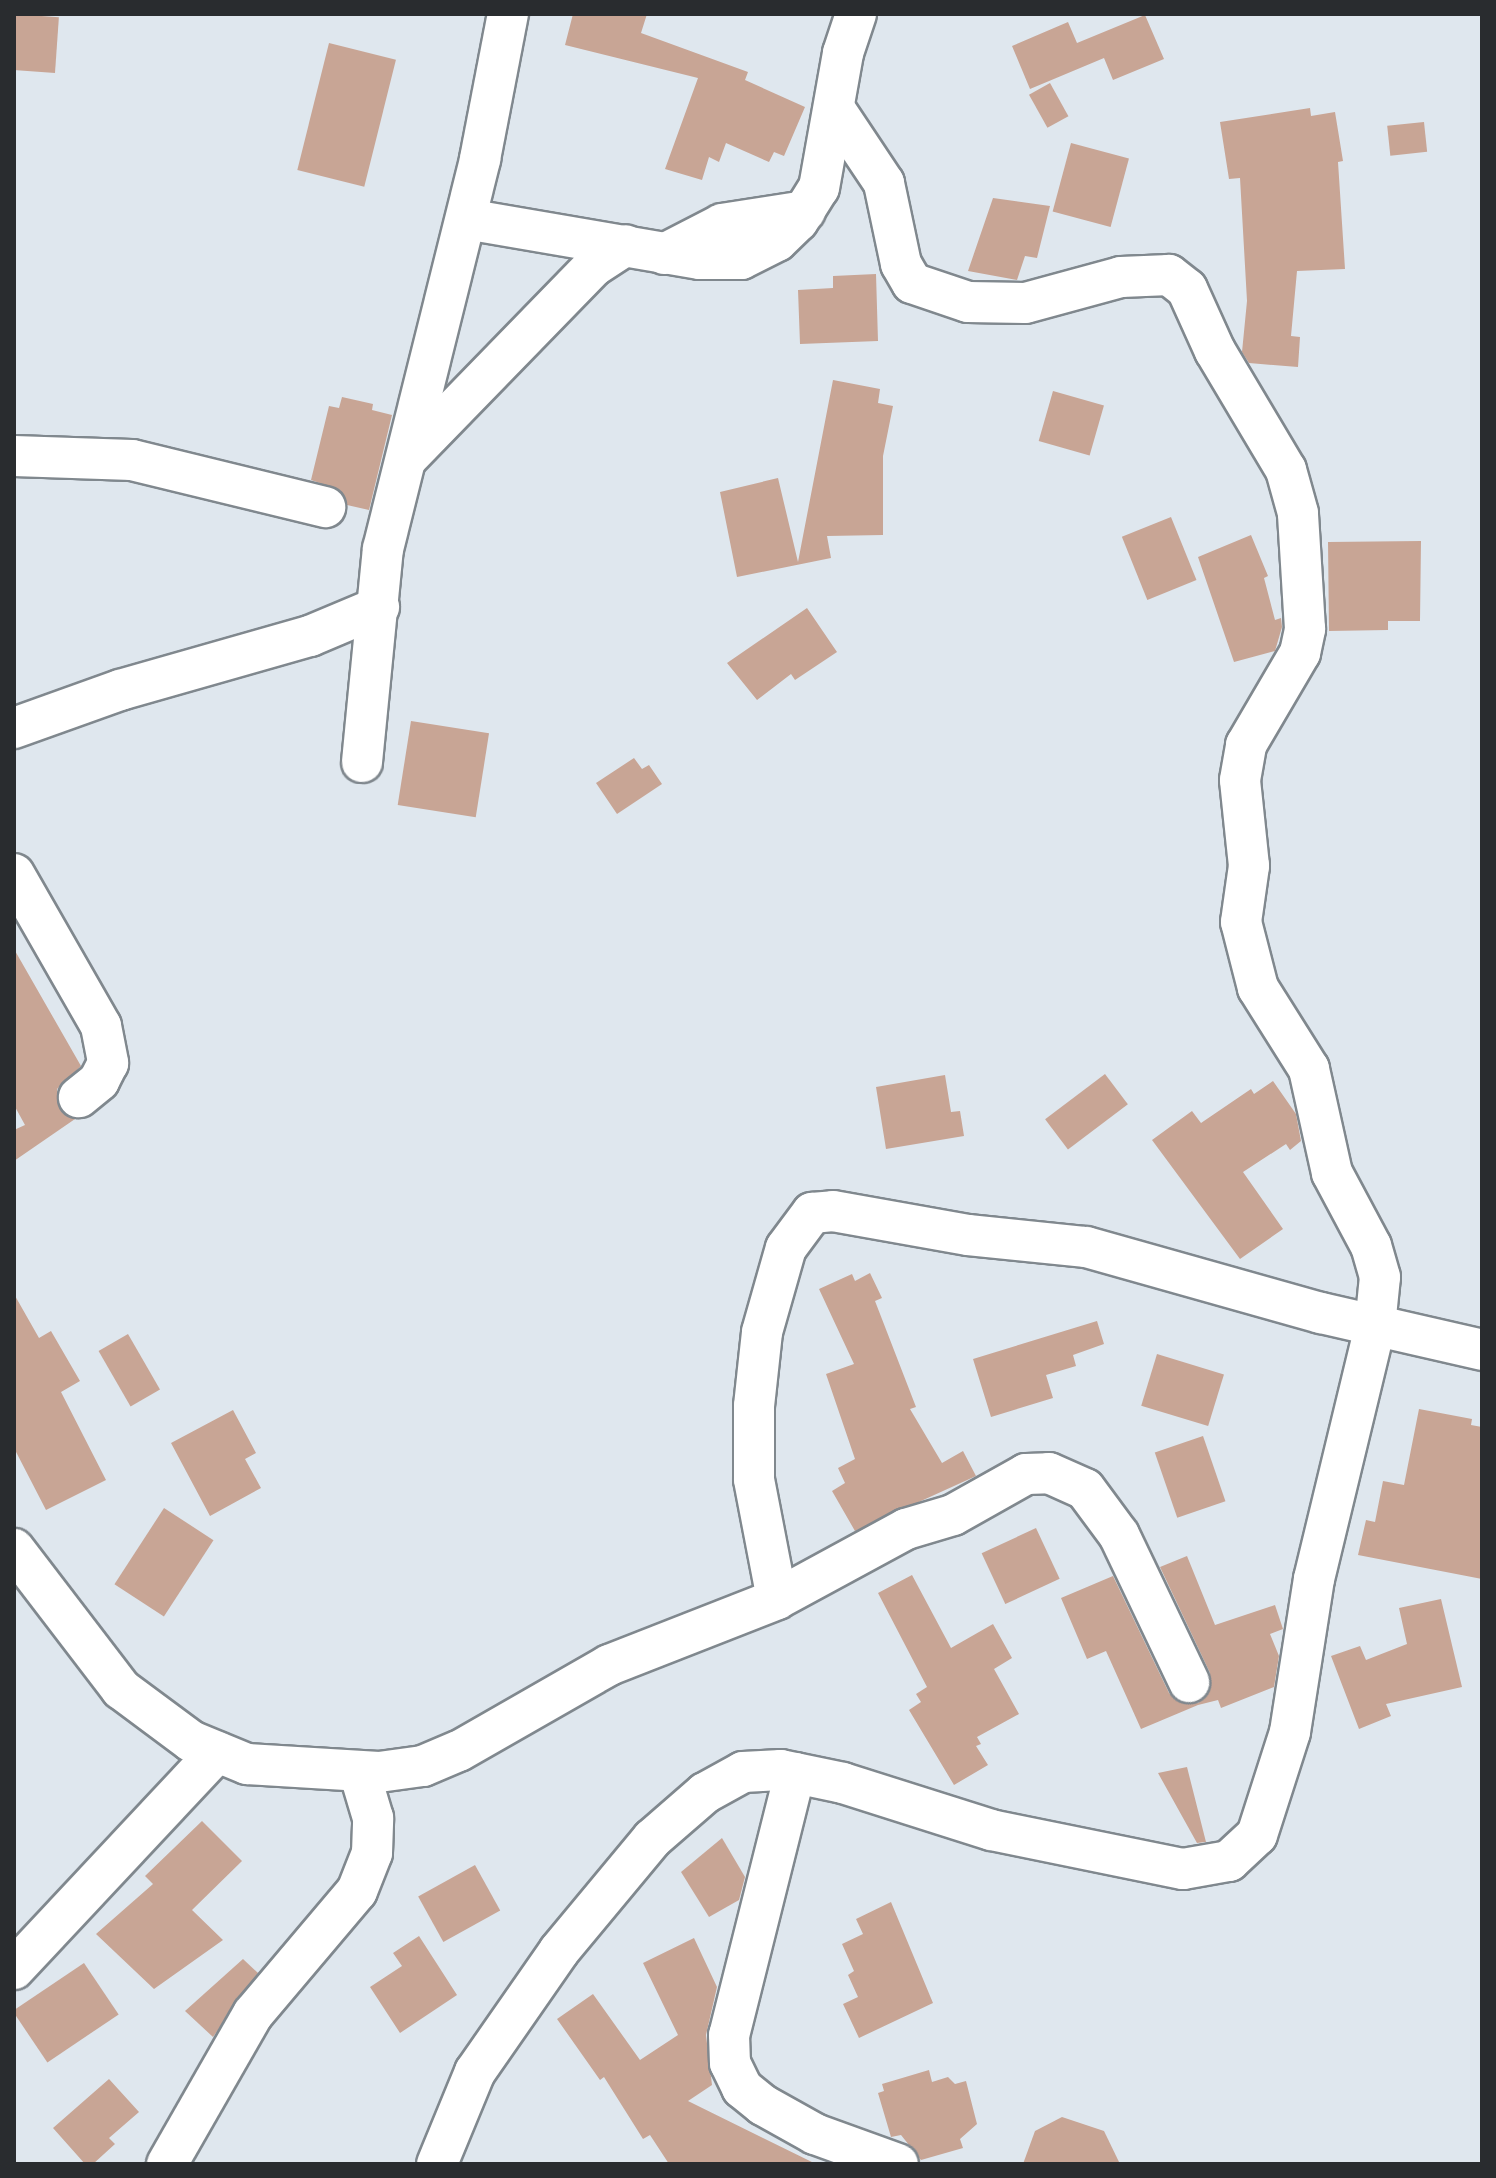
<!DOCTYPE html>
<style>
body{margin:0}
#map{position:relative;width:1496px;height:2178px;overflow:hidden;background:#dfe7ee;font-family:Inter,sans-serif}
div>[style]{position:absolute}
.building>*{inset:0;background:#c8a595;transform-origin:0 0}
.roads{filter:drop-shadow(2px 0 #80888e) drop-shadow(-2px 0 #80888e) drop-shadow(0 2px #80888e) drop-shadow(0 -2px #80888e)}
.minor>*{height:40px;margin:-20px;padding:0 20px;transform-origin:20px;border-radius:20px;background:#fff}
span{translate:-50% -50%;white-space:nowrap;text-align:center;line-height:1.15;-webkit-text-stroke:7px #fff;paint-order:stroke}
.frame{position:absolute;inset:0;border:16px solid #292c2f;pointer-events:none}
</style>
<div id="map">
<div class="building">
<div style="left:14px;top:14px;width:45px;height:56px;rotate:4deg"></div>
<div style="clip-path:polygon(573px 14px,647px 14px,641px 33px,748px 72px,745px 80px,805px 107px,784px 156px,774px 152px,769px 162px,726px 143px,719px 162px,709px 157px,702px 180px,665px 169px,698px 78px,565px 45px)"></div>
<div style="clip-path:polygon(1145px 15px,1164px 59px,1113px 80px,1104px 58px,1030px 89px,1012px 46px,1068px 22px,1077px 43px)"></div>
<div style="left:329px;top:43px;width:69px;height:131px;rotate:14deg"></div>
<div style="left:1050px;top:83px;width:38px;height:24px;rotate:61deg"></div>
<div style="clip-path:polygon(1310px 108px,1311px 116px,1335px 112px,1343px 161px,1338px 162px,1345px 269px,1297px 271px,1291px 336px,1300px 337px,1298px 367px,1249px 363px,1242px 352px,1247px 301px,1240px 178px,1229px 179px,1220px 122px)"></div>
<div style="left:1424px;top:122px;width:30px;height:37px;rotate:84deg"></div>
<div style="left:1071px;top:143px;width:60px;height:71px;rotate:15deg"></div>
<div style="clip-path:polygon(993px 198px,1050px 206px,1037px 258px,1025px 256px,1017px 280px,968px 271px)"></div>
<div style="clip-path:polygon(876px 274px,878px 341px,800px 344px,798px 290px,833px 288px,833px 276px)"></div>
<div style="clip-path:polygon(833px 380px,880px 389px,878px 403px,893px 406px,883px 456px,883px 535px,827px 536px,831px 558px,737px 577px,720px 492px,778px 478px,798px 562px)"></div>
<div style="left:1053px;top:391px;width:53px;height:52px;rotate:16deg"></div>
<div style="clip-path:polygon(342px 397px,373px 404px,372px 410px,392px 415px,369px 510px,347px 505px,340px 490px,311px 480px,329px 406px,339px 408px)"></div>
<div style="left:1171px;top:517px;width:68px;height:53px;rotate:68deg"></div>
<div style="clip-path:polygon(1251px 535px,1268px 576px,1264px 578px,1275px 620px,1281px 618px,1282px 627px,1275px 651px,1234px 662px,1198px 557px)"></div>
<div style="clip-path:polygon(1421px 541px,1420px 621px,1388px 621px,1388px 630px,1329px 631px,1328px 542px)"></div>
<div style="clip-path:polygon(807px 608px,837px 652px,795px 680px,791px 674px,757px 700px,727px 663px)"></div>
<div style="left:411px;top:721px;width:79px;height:85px;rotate:9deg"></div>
<div style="clip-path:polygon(634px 758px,642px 769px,649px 765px,662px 784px,617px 814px,596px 783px)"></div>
<div style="clip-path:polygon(14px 949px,81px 1066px,57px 1089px,61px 1111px,75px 1119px,14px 1161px,14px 1130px,25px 1125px,14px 1105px)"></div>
<div style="left:1105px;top:1074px;width:38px;height:75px;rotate:53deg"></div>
<div style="clip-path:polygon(945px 1075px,951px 1112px,960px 1111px,964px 1136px,886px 1149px,876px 1087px)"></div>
<div style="clip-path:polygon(1273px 1081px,1296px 1114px,1301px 1141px,1290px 1150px,1286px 1144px,1243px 1172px,1283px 1229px,1240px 1259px,1152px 1140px,1192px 1111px,1201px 1123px,1251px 1089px,1254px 1094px)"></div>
<div style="clip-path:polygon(870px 1273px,882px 1298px,875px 1301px,916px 1407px,910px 1409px,942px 1463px,963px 1451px,976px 1476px,855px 1531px,832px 1491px,845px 1483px,838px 1468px,855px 1459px,826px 1374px,854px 1364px,819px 1289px,852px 1274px,855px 1281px)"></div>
<div style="clip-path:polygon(14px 1294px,39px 1338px,51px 1331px,80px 1381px,61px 1392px,106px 1480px,46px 1510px,14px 1448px)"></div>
<div style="clip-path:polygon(1097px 1321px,1104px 1344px,1073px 1355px,1076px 1366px,1046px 1375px,1053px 1398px,991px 1417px,973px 1359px)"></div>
<div style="left:128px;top:1334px;width:64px;height:34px;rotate:60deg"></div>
<div style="left:1157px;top:1354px;width:70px;height:54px;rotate:17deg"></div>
<div style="clip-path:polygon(1419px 1409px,1472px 1419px,1471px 1425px,1482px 1427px,1482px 1579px,1358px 1555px,1366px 1520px,1375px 1522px,1383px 1481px,1404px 1485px)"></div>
<div style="clip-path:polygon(233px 1410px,256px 1453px,245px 1459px,261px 1488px,210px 1516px,171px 1443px)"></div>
<div style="left:1203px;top:1436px;width:69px;height:51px;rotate:71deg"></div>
<div style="left:164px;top:1508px;width:59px;height:91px;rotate:33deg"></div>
<div style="left:1036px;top:1528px;width:56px;height:60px;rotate:65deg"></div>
<div style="clip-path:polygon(1187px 1556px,1215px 1625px,1275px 1605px,1283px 1629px,1270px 1634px,1279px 1656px,1274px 1687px,1221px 1708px,1218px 1700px,1198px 1705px,1141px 1729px,1106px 1651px,1087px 1659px,1061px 1598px,1113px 1576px,1169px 1693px,1177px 1701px,1198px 1703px,1208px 1694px,1210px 1673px,1160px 1567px)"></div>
<div style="clip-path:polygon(912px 1575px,951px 1648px,993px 1624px,1012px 1658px,994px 1669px,1019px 1714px,977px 1737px,981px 1744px,976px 1746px,988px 1765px,954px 1785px,909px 1710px,921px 1702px,916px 1694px,927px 1687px,878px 1593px)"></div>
<div style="clip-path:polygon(1441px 1599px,1462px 1687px,1386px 1704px,1391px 1716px,1359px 1729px,1331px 1656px,1360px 1646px,1366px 1660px,1407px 1644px,1399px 1608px)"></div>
<div style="clip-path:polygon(1187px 1767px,1206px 1842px,1205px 1842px,1197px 1843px,1158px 1773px)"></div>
<div style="clip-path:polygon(202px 1821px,242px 1861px,192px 1910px,223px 1940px,154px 1989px,96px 1934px,153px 1884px,145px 1876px)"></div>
<div style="clip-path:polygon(722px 1838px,745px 1877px,739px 1900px,709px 1917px,681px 1872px)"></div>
<div style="left:475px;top:1865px;width:52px;height:65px;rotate:61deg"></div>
<div style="clip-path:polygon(891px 1902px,933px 2003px,859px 2038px,843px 2004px,858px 1997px,848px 1975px,854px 1971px,842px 1944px,863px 1934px,856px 1919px)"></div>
<div style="clip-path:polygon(419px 1936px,457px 1995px,400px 2033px,370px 1987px,402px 1966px,393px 1953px)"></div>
<div style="clip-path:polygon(694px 1938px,717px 1987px,706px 2035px,712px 2085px,688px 2101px,816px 2164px,669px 2164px,650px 2135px,643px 2139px,604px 2077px,600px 2080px,557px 2019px,593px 1994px,640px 2060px,678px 2035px,643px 1963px)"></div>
<div style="clip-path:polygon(243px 1959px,258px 1973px,213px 2037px,185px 2011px)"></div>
<div style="left:84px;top:1963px;width:62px;height:86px;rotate:56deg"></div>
<div style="clip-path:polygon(929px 2070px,932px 2082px,948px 2077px,955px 2084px,966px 2081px,977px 2124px,960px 2139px,963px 2148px,921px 2160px,901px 2135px,891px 2137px,878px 2093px,884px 2091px,882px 2084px)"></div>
<div style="clip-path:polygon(109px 2079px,139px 2112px,109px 2138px,115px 2144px,93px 2164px,85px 2164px,53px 2128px)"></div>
<div style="clip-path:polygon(1062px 2117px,1104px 2131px,1120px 2164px,1023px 2164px,1035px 2131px)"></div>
</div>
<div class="roads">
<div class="minor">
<div style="left:466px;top:219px;width:237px;rotate:9.7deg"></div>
<div style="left:700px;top:259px;width:41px"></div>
<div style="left:741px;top:259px;width:40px;rotate:-26.6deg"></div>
<div style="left:777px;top:241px;width:29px;rotate:-44deg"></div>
<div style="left:798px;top:221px;width:39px;rotate:-58deg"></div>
<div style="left:819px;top:188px;width:137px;rotate:-79.9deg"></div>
<div style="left:843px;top:53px;width:41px;rotate:-71.6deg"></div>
<div style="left:664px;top:254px;width:65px;rotate:-27.3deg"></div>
<div style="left:722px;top:224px;width:84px;rotate:-8.9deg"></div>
<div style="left:14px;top:456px;width:118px;rotate:1.9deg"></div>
<div style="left:132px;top:460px;width:199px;rotate:13.7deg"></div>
<div style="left:409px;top:456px;width:265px;rotate:-45.8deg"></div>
<div style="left:594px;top:266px;width:38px;rotate:-33deg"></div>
<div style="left:14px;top:728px;width:113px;rotate:-19.7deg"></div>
<div style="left:120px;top:690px;width:198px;rotate:-15.9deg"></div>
<div style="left:310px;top:636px;width:75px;rotate:-22.8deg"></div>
<div style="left:362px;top:762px;width:214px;rotate:-84.4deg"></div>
<div style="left:383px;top:549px;width:402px;rotate:-76deg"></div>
<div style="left:480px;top:159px;width:148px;rotate:-79.1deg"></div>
<div style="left:14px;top:874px;width:175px;rotate:60.2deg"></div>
<div style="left:101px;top:1026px;width:38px;rotate:79deg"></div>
<div style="left:108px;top:1063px;width:20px;rotate:117deg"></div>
<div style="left:99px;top:1081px;width:26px;rotate:141deg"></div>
<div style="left:14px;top:1549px;width:176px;rotate:52.6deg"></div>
<div style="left:121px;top:1689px;width:87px;rotate:36.6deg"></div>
<div style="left:191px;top:1741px;width:61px;rotate:22.3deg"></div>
<div style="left:247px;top:1764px;width:132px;rotate:3.5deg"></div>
<div style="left:379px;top:1772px;width:44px;rotate:-7.8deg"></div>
<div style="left:423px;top:1766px;width:39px;rotate:-23deg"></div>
<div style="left:459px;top:1751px;width:173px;rotate:-29.8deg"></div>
<div style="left:609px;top:1665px;width:180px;rotate:-21.4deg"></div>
<div style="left:777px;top:1599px;width:147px;rotate:-28.5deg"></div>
<div style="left:906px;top:1529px;width:49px;rotate:-16.6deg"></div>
<div style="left:953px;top:1515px;width:84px;rotate:-29.3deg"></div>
<div style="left:1026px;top:1474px;width:23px;rotate:-2deg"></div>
<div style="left:1049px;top:1473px;width:39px;rotate:24deg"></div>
<div style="left:1085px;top:1489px;width:57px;rotate:53.5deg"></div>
<div style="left:1119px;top:1535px;width:163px;rotate:64.5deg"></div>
<div style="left:777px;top:1599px;width:122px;rotate:-100.9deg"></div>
<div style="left:754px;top:1479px;width:73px;rotate:-90deg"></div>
<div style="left:754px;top:1406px;width:74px;rotate:-83.8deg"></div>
<div style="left:762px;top:1332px;width:87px;rotate:-74.1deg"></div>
<div style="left:786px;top:1248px;width:44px;rotate:-53.4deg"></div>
<div style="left:812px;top:1213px;width:21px;rotate:-5deg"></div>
<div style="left:833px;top:1211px;width:137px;rotate:10.1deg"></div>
<div style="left:968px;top:1235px;width:119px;rotate:5.8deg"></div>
<div style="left:1086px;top:1247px;width:244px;rotate:15.7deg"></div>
<div style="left:1321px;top:1313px;width:165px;rotate:12.9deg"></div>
<div style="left:795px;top:1773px;width:270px;rotate:104.1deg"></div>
<div style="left:729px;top:2035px;width:28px;rotate:88deg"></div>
<div style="left:730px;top:2063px;width:28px;rotate:64deg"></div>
<div style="left:742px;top:2088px;width:27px;rotate:39deg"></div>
<div style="left:763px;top:2105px;width:60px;rotate:29.1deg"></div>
<div style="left:815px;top:2134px;width:88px;rotate:19.9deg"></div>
<div style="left:14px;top:1969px;width:297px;rotate:-46.9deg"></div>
<div style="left:167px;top:2164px;width:173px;rotate:-60.2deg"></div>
<div style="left:253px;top:2014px;width:161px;rotate:-49.8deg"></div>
<div style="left:357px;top:1891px;width:41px;rotate:-68.5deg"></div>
<div style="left:372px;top:1853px;width:35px;rotate:-88deg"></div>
<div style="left:373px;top:1818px;width:49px;rotate:-106.6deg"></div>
<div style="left:437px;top:2164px;width:100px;rotate:-67.6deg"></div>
<div style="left:475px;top:2072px;width:147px;rotate:-55.2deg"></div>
<div style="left:559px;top:1951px;width:146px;rotate:-50.3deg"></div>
<div style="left:652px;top:1839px;width:70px;rotate:-41deg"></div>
<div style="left:705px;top:1793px;width:43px;rotate:-28.9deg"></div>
<div style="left:743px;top:1772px;width:38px;rotate:-3deg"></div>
<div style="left:781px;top:1770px;width:63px;rotate:11.8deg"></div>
<div style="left:843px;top:1783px;width:155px;rotate:17.6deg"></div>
<div style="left:991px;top:1830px;width:196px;rotate:11.5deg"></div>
<div style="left:1183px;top:1869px;width:47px;rotate:-9.9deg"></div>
<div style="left:1229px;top:1861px;width:38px;rotate:-43deg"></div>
<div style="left:1257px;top:1835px;width:108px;rotate:-72.2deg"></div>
<div style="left:1290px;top:1732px;width:155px;rotate:-81.1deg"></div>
<div style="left:1314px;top:1579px;width:260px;rotate:-76.4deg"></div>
<div style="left:1375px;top:1326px;width:49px;rotate:-84.2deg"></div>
<div style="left:1380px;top:1277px;width:32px;rotate:-106deg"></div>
<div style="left:1371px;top:1246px;width:83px;rotate:-118.1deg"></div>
<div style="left:1332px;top:1173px;width:107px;rotate:-102.5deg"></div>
<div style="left:1309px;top:1069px;width:96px;rotate:-122.2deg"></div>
<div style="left:1258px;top:988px;width:68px;rotate:-104.4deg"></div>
<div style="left:1241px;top:922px;width:57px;rotate:-81.9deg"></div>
<div style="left:1249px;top:866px;width:86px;rotate:-96deg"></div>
<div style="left:1240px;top:780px;width:36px;rotate:-80deg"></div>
<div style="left:1246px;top:745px;width:107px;rotate:-59.6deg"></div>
<div style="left:1300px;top:653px;width:25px;rotate:-78deg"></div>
<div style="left:1305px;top:629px;width:116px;rotate:-93.5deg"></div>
<div style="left:1298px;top:513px;width:45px;rotate:-105.6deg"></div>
<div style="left:1286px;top:470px;width:139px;rotate:-120.8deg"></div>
<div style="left:1215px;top:351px;width:68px;rotate:-114.3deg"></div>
<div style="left:1187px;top:289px;width:23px;rotate:-142deg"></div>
<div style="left:1169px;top:275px;width:48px;rotate:177.6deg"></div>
<div style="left:1121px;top:277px;width:99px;rotate:164.8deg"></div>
<div style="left:1025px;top:303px;width:57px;rotate:-179deg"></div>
<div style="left:968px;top:302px;width:59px;rotate:-161.3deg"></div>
<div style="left:912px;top:283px;width:22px;rotate:-120deg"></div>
<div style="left:901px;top:264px;width:83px;rotate:-101.9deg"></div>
<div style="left:884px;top:183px;width:90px;rotate:-123.7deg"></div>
</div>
</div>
<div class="frame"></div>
</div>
